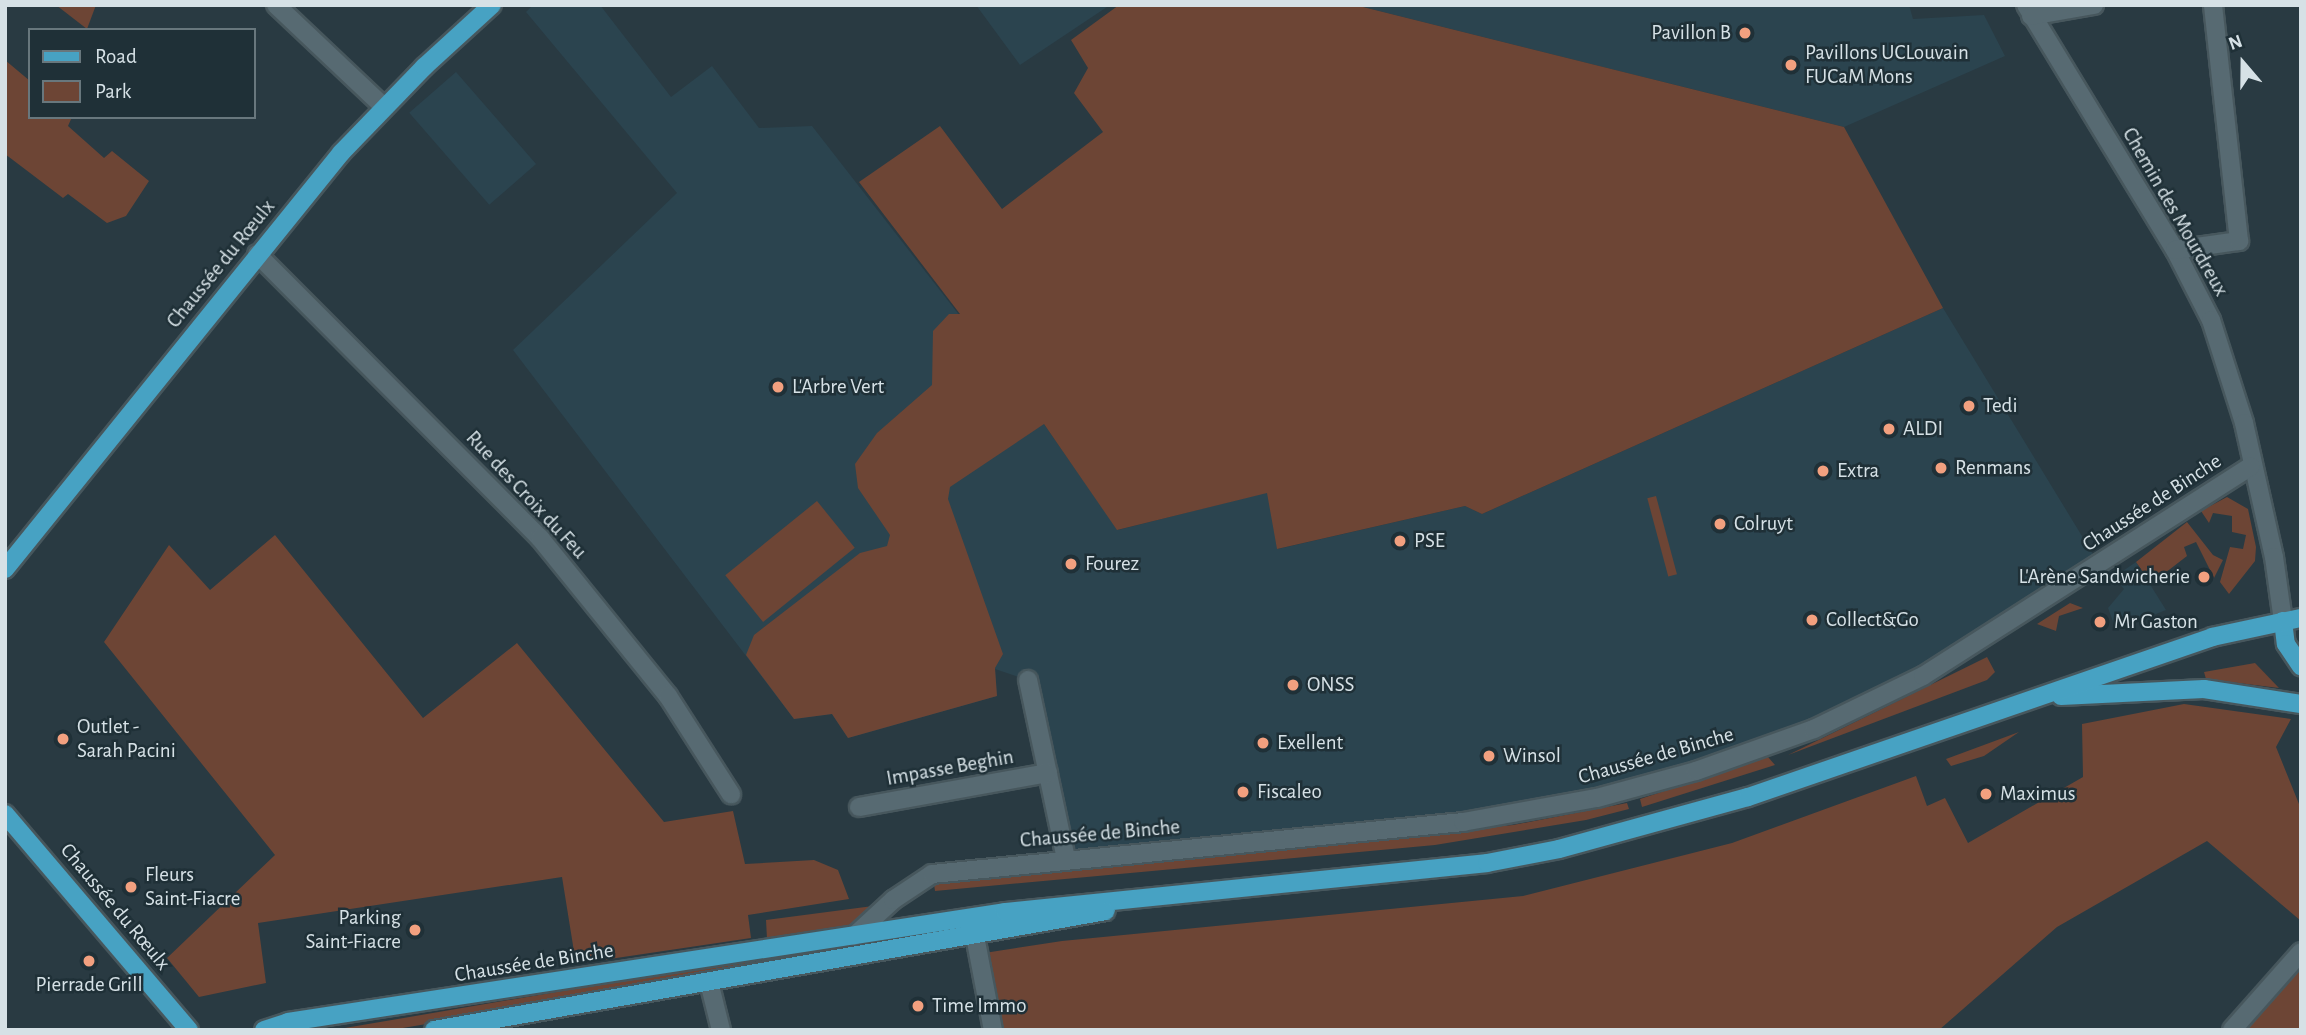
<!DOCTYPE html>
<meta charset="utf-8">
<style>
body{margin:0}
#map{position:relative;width:2306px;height:1035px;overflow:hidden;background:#293a42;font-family:"Alegreya Sans",sans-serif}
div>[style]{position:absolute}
.built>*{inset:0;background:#2b444f;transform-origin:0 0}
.green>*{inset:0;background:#6d4535;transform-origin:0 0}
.roads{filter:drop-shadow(2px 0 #47575d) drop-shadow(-2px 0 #47575d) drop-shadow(0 2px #47575d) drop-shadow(0 -2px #47575d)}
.minor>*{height:18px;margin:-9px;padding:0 9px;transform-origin:9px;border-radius:9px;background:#576a72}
.major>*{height:18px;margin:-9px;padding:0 9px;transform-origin:9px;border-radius:9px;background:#47a2c3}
.dots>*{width:19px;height:19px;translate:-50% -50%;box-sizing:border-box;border:4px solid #1f3037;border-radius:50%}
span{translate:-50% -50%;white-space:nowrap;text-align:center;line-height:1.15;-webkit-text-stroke:5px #1f3037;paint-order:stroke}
.poi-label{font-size:21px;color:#d6e1e6}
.right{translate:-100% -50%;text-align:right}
.left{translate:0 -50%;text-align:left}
.street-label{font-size:21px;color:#d6e1e6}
.frame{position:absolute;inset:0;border:7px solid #d6e1e6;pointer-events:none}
.legend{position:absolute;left:28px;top:28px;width:228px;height:91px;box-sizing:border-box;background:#1f3037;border:2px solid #68777d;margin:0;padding:9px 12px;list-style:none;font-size:21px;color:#d6e1e6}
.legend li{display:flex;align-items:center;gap:14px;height:35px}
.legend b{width:35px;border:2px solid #68777d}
.north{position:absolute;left:2208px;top:28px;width:70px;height:70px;-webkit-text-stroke:5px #1f3037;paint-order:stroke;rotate:340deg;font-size:19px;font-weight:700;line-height:28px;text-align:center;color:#d6e1e6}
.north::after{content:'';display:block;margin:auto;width:24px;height:32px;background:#d6e1e6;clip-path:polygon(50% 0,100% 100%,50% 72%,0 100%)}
</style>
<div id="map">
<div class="built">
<div style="clip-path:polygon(533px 5px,600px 5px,671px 97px,712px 66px,759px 128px,812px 126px,1044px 424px,1118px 530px,1268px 492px,1278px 549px,1465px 506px,1482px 514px,1943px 308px,2099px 564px,1814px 729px,1597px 798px,1066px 859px,1028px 680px,995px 669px,997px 696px,848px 738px,832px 714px,794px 719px,513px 350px,677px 193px,526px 12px)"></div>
<div style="clip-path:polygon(976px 5px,1110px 5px,1020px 65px)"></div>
<div style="clip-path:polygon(1355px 5px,1909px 5px,1913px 19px,1984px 15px,2005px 56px,1844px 127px)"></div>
<div style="left:456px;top:72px;width:122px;height:62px;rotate:49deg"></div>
<div style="clip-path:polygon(2136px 562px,2166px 610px,2116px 630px,2108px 608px,2124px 589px,2114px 577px)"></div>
</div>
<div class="green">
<div style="clip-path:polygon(56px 5px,96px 5px,87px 29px)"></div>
<div style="clip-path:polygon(1119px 5px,1355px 5px,1844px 127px,1943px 308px,1482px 514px,1465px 506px,1277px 549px,1267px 493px,1117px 530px,1044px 424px,950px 487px,948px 499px,1003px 654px,995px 668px,997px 696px,848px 738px,832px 714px,794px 719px,746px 655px,754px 635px,860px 553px,887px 546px,890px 535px,858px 488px,855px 464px,877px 433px,932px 385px,933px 331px,949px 314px,960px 314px,859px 182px,940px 126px,1002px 209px,1103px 132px,1074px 93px,1088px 68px,1071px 40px)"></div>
<div style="clip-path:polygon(5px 60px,30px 81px,30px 117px,72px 117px,68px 126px,104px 158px,112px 151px,149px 181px,126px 216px,107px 223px,68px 194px,63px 198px,5px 154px)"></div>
<div style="left:1656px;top:496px;width:81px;height:9px;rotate:75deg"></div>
<div style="clip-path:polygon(2227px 497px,2248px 509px,2256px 547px,2255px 561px,2229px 594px,2220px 582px,2230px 547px,2243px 549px,2246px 535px,2232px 532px,2232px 516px,2213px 513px,2209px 523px,2201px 511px)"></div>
<div style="left:817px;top:501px;width:60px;height:118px;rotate:51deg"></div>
<div style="clip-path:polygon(2187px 522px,2213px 555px,2223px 560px,2214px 578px,2196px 542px,2184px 547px,2187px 556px,2165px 573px,2166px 579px,2156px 585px,2150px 582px,2136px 562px)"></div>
<div style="clip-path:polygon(275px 535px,423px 718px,517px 643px,664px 822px,733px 811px,745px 864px,814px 860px,838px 870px,849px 899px,748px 915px,751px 938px,576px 964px,562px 877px,258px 923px,266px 983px,199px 997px,167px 958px,275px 855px,104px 642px,169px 545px,210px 590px)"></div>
<div style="clip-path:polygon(2070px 603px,2083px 608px,2059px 616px,2056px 631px,2037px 624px)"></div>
<div style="clip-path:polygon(1987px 657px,1995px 672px,1987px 680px,1788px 755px)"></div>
<div style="clip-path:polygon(2255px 663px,2279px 688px,2206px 679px,2204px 672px)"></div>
<div style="clip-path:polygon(2184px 704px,2291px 719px,2276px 747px,2301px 809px,2301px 921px,2207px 841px,2057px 927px,1939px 1030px,993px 1030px,978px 954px,1062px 941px,1523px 896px,1732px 843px,1916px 776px,1927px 806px,1945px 798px,1968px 843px,2083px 777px,2082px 724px)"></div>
<div style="clip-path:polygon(2019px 732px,1984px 756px,1951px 766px,1946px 759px)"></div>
<div style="clip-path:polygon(1768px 757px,1775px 765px,1642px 807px,1640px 799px)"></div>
<div style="clip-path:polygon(1627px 803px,1629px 809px,1586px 820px,1435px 845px,935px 891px,934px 884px,1513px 825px)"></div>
<div style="clip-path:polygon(873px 906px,851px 930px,767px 939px,766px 920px)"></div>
<div style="clip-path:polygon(2301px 952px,2301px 1030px,2232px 1030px)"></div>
<div style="clip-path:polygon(750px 959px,752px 969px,391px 1030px,333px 1030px)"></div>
</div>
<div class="roads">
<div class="minor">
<div style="left:276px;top:5px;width:149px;rotate:43.4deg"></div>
<div style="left:2026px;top:5px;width:287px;rotate:58.7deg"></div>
<div style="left:2175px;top:250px;width:79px;rotate:62.8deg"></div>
<div style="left:2211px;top:320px;width:108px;rotate:72.2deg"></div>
<div style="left:2244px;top:423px;width:137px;rotate:77.4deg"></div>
<div style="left:2274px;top:557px;width:65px;rotate:82deg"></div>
<div style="left:2031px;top:16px;width:64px;rotate:-9.9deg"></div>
<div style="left:2175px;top:250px;width:65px;rotate:-8deg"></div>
<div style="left:2239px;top:241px;width:237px;rotate:-96.3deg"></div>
<div style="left:257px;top:254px;width:401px;rotate:45.1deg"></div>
<div style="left:540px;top:538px;width:203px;rotate:51deg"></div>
<div style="left:668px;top:696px;width:117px;rotate:57.3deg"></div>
<div style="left:1028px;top:680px;width:183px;rotate:78deg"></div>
<div style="left:859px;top:807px;width:192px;rotate:-10.2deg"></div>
<div style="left:990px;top:927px;width:17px;rotate:149deg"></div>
<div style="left:975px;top:936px;width:96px;rotate:79.2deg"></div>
<div style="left:854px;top:936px;width:53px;rotate:-42.7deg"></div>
<div style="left:893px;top:900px;width:47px;rotate:-33.7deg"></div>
<div style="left:932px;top:874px;width:534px;rotate:-5.59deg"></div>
<div style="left:1463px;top:822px;width:136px;rotate:-10.2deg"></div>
<div style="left:1597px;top:798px;width:103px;rotate:-15.3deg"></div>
<div style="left:1696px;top:771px;width:125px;rotate:-19.6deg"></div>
<div style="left:1814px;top:729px;width:121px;rotate:-25.9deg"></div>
<div style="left:1923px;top:676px;width:389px;rotate:-32.6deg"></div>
<div style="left:709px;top:982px;width:49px;rotate:76deg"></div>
<div style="left:2232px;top:1030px;width:104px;rotate:-48.5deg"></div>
</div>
<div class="major">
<div style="left:5px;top:569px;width:535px;rotate:-51.07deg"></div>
<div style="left:341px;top:153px;width:120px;rotate:-46deg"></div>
<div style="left:424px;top:67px;width:92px;rotate:-42.4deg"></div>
<div style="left:2283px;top:621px;width:23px;rotate:83deg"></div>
<div style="left:2286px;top:644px;width:27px;rotate:56deg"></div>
<div style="left:2061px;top:696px;width:143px;rotate:-2.8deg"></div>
<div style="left:2204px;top:689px;width:98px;rotate:8.8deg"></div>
<div style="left:5px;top:814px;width:284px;rotate:49.6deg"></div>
<div style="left:264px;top:1030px;width:25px;rotate:-18deg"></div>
<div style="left:288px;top:1022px;width:725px;rotate:-8.72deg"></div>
<div style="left:1005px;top:912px;width:484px;rotate:-5.8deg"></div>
<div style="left:1487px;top:863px;width:73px;rotate:-11deg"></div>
<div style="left:1559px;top:849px;width:196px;rotate:-15.4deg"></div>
<div style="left:1748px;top:797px;width:491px;rotate:-19deg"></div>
<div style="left:2212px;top:637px;width:91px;rotate:-12.1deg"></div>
<div style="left:434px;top:1030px;width:682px;rotate:-10.04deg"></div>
</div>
</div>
<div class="dots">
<div style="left:1745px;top:33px;background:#f2a07f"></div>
<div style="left:1791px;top:65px;background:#f2a07f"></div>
<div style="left:778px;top:387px;background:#f2a07f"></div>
<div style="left:1969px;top:406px;background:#f2a07f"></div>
<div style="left:1889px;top:429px;background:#f2a07f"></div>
<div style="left:1941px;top:468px;background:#f2a07f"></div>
<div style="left:1823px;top:471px;background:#f2a07f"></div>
<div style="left:1720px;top:524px;background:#f2a07f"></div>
<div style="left:1400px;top:541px;background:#f2a07f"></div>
<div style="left:1071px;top:564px;background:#f2a07f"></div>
<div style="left:2204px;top:577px;background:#f2a07f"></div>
<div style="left:1812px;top:620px;background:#f2a07f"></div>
<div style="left:2100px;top:622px;background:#f2a07f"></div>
<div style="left:1293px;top:685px;background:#f2a07f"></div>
<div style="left:63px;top:739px;background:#f2a07f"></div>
<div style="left:1263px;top:743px;background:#f2a07f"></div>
<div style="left:1489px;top:756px;background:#f2a07f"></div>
<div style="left:1243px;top:792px;background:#f2a07f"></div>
<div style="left:1986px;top:794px;background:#f2a07f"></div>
<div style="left:131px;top:887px;background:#f2a07f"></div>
<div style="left:415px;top:930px;background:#f2a07f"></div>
<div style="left:89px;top:961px;background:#f2a07f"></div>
<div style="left:918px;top:1006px;background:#f2a07f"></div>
</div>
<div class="poi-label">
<span class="right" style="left:1731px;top:33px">Pavillon B</span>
<span class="left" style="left:1805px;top:65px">Pavillons UCLouvain<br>FUCaM Mons</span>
<span class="left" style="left:792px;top:387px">L'Arbre Vert</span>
<span class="left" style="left:1983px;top:406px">Tedi</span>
<span class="left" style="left:1903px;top:429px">ALDI</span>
<span class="left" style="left:1955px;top:468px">Renmans</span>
<span class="left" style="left:1837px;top:471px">Extra</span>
<span class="left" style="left:1734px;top:524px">Colruyt</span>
<span class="left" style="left:1414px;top:541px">PSE</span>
<span class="left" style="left:1085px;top:564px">Fourez</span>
<span class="right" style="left:2190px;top:577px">L'Arène Sandwicherie</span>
<span class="left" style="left:1826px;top:620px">Collect&amp;Go</span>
<span class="left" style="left:2114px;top:622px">Mr Gaston</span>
<span class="left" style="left:1307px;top:685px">ONSS</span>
<span class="left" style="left:77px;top:739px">Outlet -<br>Sarah Pacini</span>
<span class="left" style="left:1277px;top:743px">Exellent</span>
<span class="left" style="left:1503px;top:756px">Winsol</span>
<span class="left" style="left:1257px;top:792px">Fiscaleo</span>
<span class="left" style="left:2000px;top:794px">Maximus</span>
<span class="left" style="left:145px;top:887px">Fleurs<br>Saint-Fiacre</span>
<span class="right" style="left:401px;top:930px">Parking<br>Saint-Fiacre</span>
<span style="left:89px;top:985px">Pierrade Grill</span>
<span class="left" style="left:932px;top:1006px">Time Immo</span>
</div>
<div class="street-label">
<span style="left:2175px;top:212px;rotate:60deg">Chemin des Mourdreux</span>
<span style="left:221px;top:264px;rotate:-51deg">Chaussée du Rœulx</span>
<span style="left:526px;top:495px;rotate:47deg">Rue des Croix du Feu</span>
<span style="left:2152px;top:503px;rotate:-33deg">Chaussée de Binche</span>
<span style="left:1656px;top:756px;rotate:-16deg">Chaussée de Binche</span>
<span style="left:950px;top:768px;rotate:-10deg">Impasse Beghin</span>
<span style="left:1100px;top:834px;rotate:-5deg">Chaussée de Binche</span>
<span style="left:115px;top:907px;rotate:50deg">Chaussée du Rœulx</span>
<span style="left:534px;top:963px;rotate:-9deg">Chaussée de Binche</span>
</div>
<div class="frame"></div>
<ul class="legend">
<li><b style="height:9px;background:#47a2c3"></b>Road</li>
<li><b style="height:19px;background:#6d4535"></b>Park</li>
</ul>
<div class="north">N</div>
</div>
